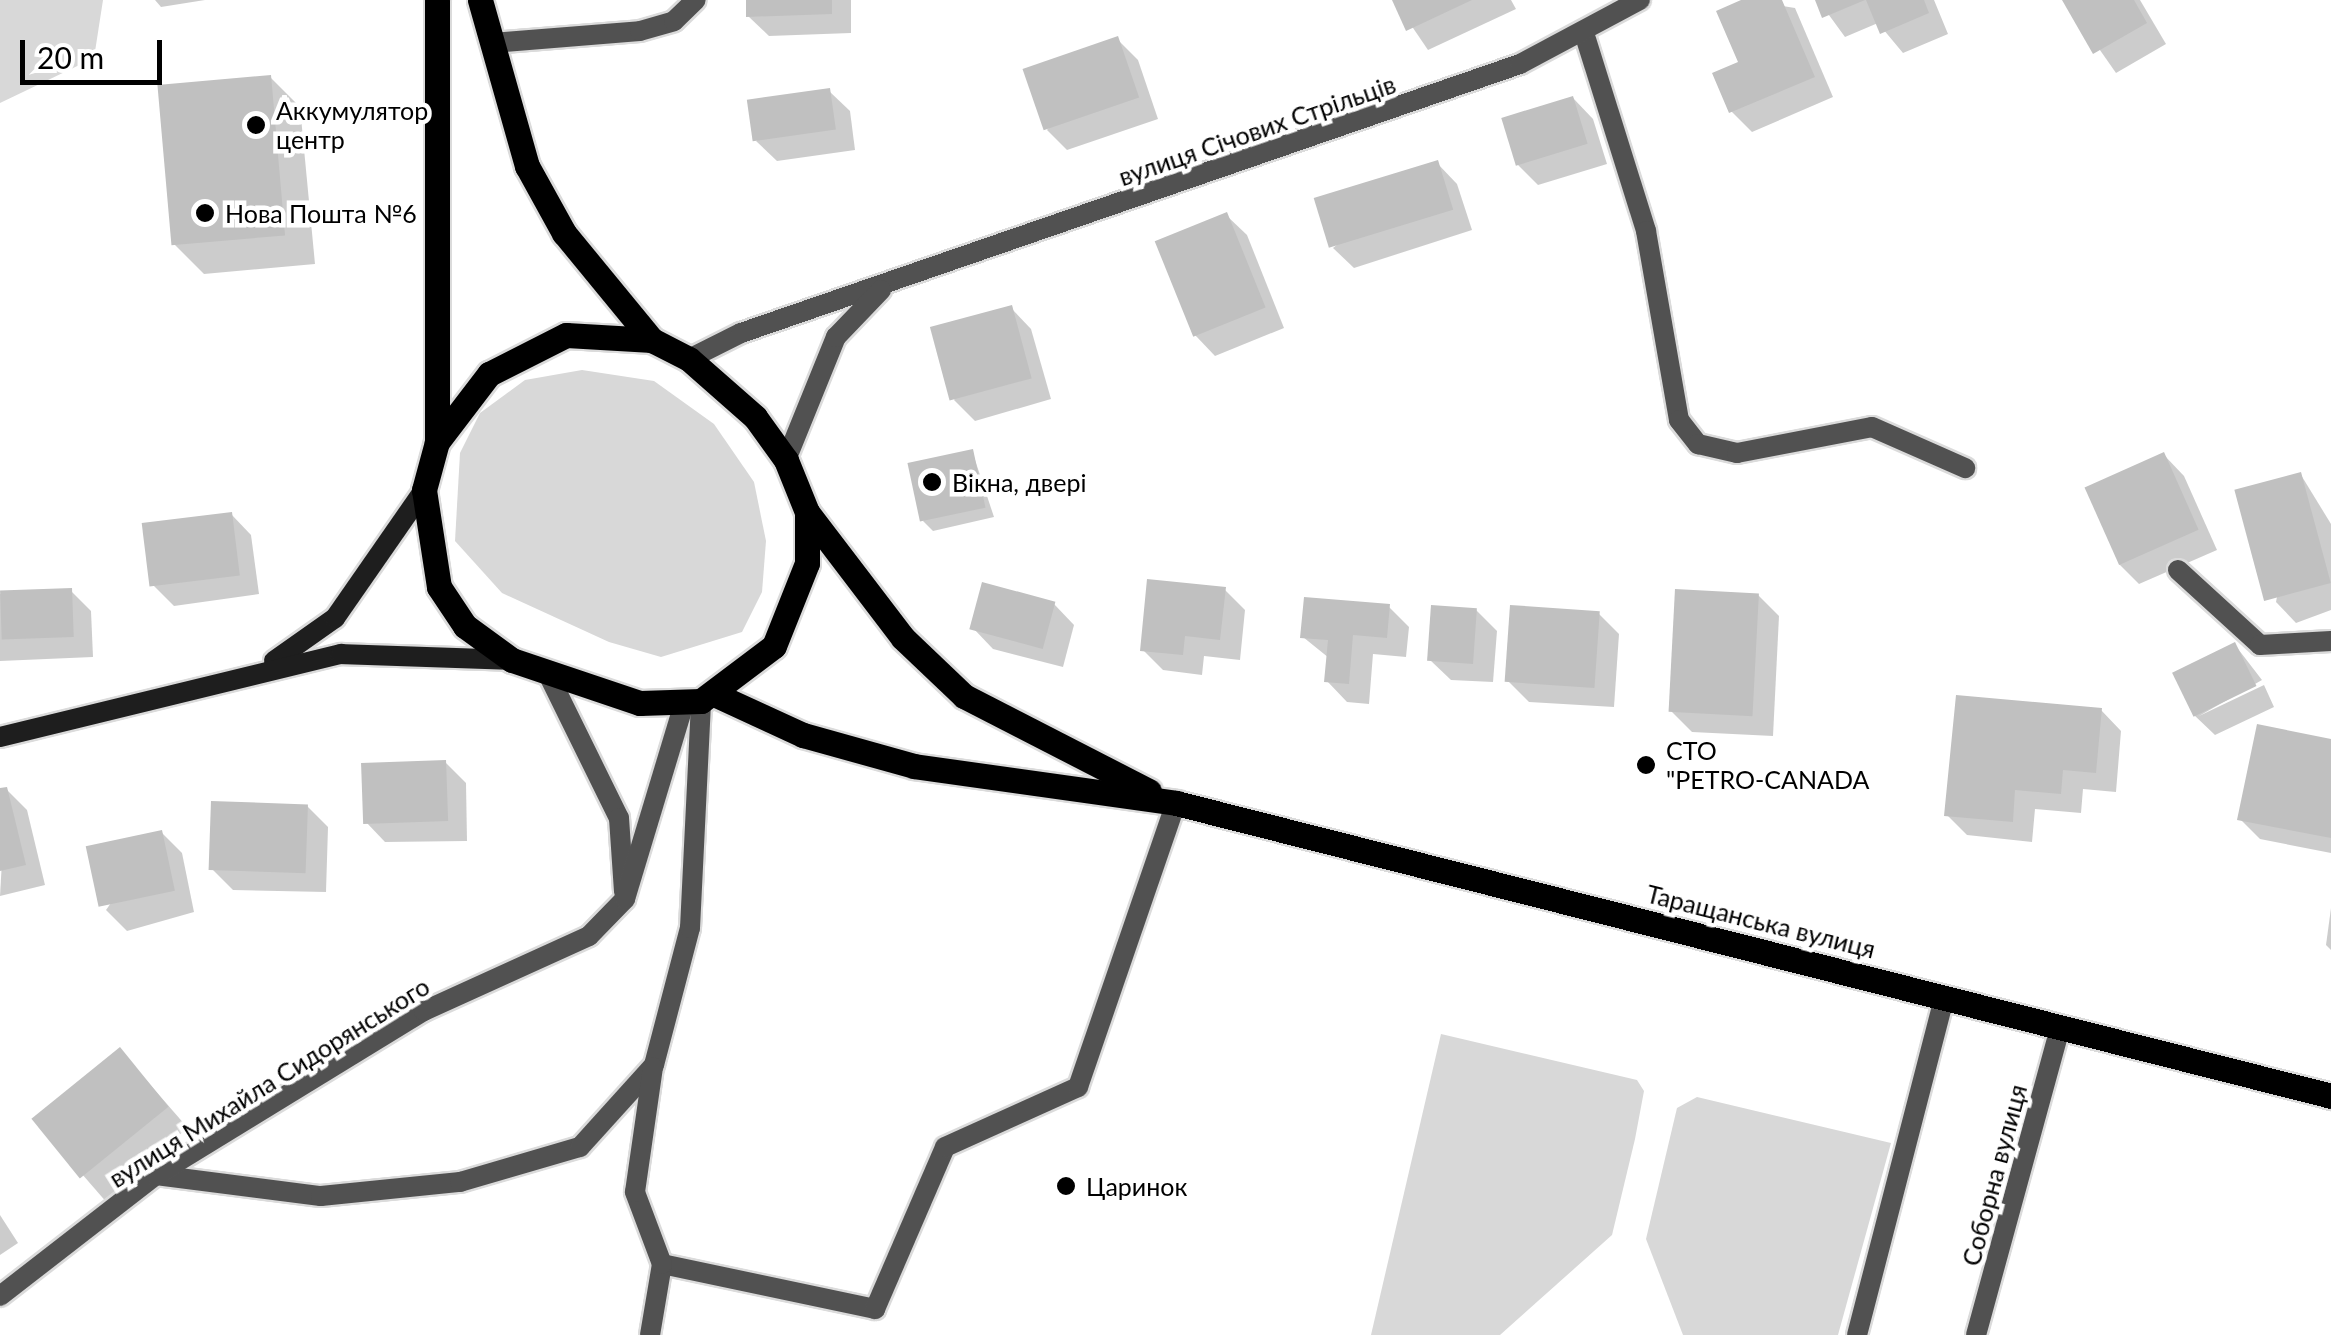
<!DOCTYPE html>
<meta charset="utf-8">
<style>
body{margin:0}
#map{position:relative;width:2331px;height:1335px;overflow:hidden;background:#fff;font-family:Lato,sans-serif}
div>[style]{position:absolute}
.green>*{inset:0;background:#d8d8d8}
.shadow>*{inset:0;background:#0003;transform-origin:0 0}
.building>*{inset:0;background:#c0c0c0;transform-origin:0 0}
.roads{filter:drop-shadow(2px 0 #dbdbdb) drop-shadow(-2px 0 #dbdbdb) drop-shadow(0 2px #dbdbdb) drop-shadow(0 -2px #dbdbdb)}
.lane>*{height:20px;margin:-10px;padding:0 10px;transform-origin:10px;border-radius:10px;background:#515151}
.street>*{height:20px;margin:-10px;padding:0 10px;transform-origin:10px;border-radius:10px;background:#515151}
.secondary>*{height:20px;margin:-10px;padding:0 10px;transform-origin:10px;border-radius:10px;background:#1e1e1e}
.primary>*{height:25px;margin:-12.5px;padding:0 12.5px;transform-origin:12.5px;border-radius:12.5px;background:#000}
.dots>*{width:28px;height:28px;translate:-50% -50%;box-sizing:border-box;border:5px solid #fff;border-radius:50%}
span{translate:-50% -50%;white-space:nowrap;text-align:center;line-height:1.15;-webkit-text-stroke:9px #fff;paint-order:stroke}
.poi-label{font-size:25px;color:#000}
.left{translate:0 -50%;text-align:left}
.street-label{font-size:25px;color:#000}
.scale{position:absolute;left:20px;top:40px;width:142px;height:45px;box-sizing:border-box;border:5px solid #000;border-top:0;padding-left:12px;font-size:30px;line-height:35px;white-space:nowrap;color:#000;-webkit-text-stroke:8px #fff;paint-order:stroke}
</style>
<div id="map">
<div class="green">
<div style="clip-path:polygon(0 0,103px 0,94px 58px,0 103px)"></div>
<div style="clip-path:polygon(582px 370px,654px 381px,714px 424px,754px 482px,766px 541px,762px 592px,742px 632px,661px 657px,609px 642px,502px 593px,455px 541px,460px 453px,480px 413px,525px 380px)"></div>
<div style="clip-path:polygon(1441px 1034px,1637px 1080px,1644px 1091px,1635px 1139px,1612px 1235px,1500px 1335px,1371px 1335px)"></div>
<div style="clip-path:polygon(1697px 1097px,1891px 1143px,1838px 1335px,1683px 1335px,1646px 1239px,1677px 1108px)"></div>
</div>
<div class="shadow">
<div style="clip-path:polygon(155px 0,205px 0,161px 7px)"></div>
<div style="clip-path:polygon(748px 0,851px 0,851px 33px,769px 36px,748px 16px)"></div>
<div style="clip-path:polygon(1394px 0,1511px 0,1516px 9px,1428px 50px)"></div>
<div style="clip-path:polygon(1747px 0,1795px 8px,1833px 97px,1752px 132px,1731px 111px)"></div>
<div style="clip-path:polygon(1818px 0,1934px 0,1948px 34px,1903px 53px,1878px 23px,1845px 37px)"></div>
<div style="clip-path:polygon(2065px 0,2140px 0,2166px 44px,2116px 73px)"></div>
<div style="clip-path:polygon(1117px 39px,1138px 60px,1158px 119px,1067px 150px,1047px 130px)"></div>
<div style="clip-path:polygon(270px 77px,300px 107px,315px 264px,204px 274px,174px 244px)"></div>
<div style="clip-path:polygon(829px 91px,850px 111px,855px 150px,777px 161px,756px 141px)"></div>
<div style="clip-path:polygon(1573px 98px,1593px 119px,1607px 164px,1538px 185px,1517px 164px)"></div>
<div style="clip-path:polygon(1437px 163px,1457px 184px,1472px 230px,1354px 268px,1333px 248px)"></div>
<div style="clip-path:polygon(1226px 215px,1247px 235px,1284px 328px,1215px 356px,1195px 335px)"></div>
<div style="clip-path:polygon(1011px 308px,1031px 329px,1051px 399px,975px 421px,954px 400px)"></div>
<div style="clip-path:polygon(972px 451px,994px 517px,933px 531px,923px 521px)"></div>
<div style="clip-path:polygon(2164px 455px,2184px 476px,2217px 550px,2139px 584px,2119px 564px)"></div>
<div style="clip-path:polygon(2301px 475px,2331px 524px,2331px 610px,2296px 623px,2276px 602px)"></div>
<div style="clip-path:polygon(231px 514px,251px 535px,259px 594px,174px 606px,153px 585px)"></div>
<div style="clip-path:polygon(1224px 589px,1245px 610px,1240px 660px,1204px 656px,1202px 675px,1163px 670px,1143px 650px)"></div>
<div style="clip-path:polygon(71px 591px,91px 611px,93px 657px,0 661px,0 594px)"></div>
<div style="clip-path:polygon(1758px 595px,1779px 616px,1773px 736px,1692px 732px,1671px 711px)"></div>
<div style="clip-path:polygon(1054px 604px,1074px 625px,1063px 667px,993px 649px,973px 628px)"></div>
<div style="clip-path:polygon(1388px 606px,1409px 627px,1406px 657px,1373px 654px,1369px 704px,1347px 702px,1327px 681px,1329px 658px,1303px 637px)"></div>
<div style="clip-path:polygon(1476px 610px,1497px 631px,1493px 682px,1451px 680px,1430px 660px)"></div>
<div style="clip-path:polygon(1598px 613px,1619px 634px,1614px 707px,1529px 702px,1508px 681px)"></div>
<div style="clip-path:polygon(2235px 645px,2262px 680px,2199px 716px,2264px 685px,2274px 707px,2215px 735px,2194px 715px)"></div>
<div style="clip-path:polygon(2101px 710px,2121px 731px,2116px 792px,2083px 789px,2081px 813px,2035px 809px,2032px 842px,1967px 835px,1947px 815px)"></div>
<div style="clip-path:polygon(2331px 741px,2331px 853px,2260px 839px,2240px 819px)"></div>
<div style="clip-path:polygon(445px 762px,466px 783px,467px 841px,385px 842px,365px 821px)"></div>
<div style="clip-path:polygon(6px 789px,27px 810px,45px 885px,0 896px)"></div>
<div style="clip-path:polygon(307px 806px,328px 827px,326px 892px,233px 890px,212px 869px)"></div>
<div style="clip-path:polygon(161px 832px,182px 853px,194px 912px,127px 931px,106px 910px)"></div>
<div style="clip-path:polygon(2331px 908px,2331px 950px,2326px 945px)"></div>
<div style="left:120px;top:1050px;width:103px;height:110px;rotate:49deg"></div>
<div style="clip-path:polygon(0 1215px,18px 1243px,0 1255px)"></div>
</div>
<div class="building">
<div style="clip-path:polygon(746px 0,832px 0,832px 14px,746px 17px)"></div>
<div style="clip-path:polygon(1392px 0,1472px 0,1406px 31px)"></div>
<div style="clip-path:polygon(1741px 0,1782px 0,1815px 77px,1729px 113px,1712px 73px,1738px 62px,1716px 11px)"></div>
<div style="clip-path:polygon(1815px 0,1865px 0,1822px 18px)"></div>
<div style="clip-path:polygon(1866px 0,1924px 0,1929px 13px,1880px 34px)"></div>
<div style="clip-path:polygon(2062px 0,2134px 0,2147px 23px,2093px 54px)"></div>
<div style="left:1118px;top:36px;width:65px;height:101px;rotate:71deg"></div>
<div style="left:271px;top:75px;width:161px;height:114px;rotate:85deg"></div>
<div style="left:830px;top:88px;width:42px;height:84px;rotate:82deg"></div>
<div style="left:1573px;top:96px;width:50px;height:75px;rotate:73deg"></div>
<div style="left:1438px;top:160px;width:52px;height:130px;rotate:73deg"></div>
<div style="left:1227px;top:212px;width:103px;height:78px;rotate:68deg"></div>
<div style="left:1012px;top:305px;width:76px;height:85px;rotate:75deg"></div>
<div style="left:973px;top:449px;width:60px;height:67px;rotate:78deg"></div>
<div style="left:2164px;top:452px;width:85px;height:87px;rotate:66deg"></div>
<div style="left:2301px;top:472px;width:115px;height:69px;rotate:75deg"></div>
<div style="left:232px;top:512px;width:64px;height:91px;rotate:83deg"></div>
<div style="clip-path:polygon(1147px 579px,1226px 587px,1220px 640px,1185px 636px,1183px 655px,1140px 651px)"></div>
<div style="left:982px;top:582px;width:76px;height:49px;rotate:15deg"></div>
<div style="left:72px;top:588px;width:49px;height:72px;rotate:88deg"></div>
<div style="left:1675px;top:589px;width:84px;height:123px;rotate:3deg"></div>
<div style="clip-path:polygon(1304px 597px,1390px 604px,1387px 638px,1353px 635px,1349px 684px,1324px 682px,1328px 640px,1300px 638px)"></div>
<div style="left:1431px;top:605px;width:46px;height:56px;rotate:4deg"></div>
<div style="left:1510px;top:605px;width:90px;height:77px;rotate:4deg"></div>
<div style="left:2235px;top:642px;width:49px;height:70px;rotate:64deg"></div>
<div style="clip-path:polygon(1956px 695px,2102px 708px,2096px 773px,2063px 770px,2061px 794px,2015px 790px,2013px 822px,1944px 816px)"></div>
<div style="clip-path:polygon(2257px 724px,2331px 739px,2331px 838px,2237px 820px)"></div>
<div style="left:446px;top:760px;width:61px;height:85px;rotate:88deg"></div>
<div style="clip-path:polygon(7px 787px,26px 865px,0 871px,0 788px)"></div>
<div style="left:211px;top:801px;width:97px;height:69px;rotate:2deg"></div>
<div style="left:162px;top:830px;width:62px;height:78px;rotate:78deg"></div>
<div style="left:120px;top:1047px;width:77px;height:114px;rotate:51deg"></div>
</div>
<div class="roads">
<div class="lane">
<div style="left:1585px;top:36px;width:204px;rotate:72.6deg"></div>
<div style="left:1646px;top:231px;width:192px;rotate:80.1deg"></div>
<div style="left:1679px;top:420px;width:31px;rotate:52deg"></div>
<div style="left:1698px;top:444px;width:40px;rotate:13deg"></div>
<div style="left:1737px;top:453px;width:137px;rotate:-10.9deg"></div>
<div style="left:1872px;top:427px;width:102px;rotate:23.8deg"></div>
<div style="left:156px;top:1175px;width:166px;rotate:7.3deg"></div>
<div style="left:321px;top:1196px;width:140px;rotate:-5.8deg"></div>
<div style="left:460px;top:1182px;width:125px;rotate:-16.3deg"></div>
<div style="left:580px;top:1147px;width:110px;rotate:-47.9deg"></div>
<div style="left:654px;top:1065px;width:142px;rotate:-75.3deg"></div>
<div style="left:690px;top:928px;width:227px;rotate:-87.2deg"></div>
<div style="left:662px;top:1264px;width:218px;rotate:11.9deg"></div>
<div style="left:875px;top:1309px;width:176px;rotate:-66.6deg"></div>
<div style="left:945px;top:1147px;width:146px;rotate:-24.3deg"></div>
<div style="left:1078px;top:1087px;width:300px;rotate:-71deg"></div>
<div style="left:650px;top:1335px;width:72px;rotate:-80.4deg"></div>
<div style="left:662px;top:1264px;width:77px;rotate:-110.6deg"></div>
<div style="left:635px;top:1192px;width:126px;rotate:-81.8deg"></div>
<div style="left:1857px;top:1335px;width:347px;rotate:-75.5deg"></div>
</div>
<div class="street">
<div style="left:492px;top:43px;width:148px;rotate:-4.6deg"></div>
<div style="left:640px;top:31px;width:35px;rotate:-16deg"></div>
<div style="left:674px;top:21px;width:30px;rotate:-44deg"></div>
<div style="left:689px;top:359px;width:58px;rotate:-26.6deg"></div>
<div style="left:741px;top:333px;width:824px;rotate:-19.05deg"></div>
<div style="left:1520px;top:64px;width:136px;rotate:-28.1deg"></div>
<div style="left:786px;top:460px;width:133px;rotate:-67.9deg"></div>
<div style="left:836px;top:337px;width:65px;rotate:-46.2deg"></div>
<div style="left:2178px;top:570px;width:111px;rotate:42.4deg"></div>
<div style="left:2260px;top:645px;width:71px;rotate:-3.2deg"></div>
<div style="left:549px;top:676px;width:158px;rotate:63.8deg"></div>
<div style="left:619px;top:818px;width:74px;rotate:86.1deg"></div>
<div style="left:0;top:1296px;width:197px;rotate:-37.8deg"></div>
<div style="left:156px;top:1175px;width:314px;rotate:-31.5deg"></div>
<div style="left:424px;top:1011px;width:181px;rotate:-24.4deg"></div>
<div style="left:589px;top:936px;width:52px;rotate:-45.8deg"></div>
<div style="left:625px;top:899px;width:204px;rotate:-73.2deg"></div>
<div style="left:1976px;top:1335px;width:318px;rotate:-74.7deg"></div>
</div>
<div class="secondary">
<div style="left:274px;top:661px;width:75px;rotate:-35.2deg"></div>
<div style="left:335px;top:618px;width:156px;rotate:-55.2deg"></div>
<div style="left:0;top:737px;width:351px;rotate:-13.7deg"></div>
<div style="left:341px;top:654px;width:171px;rotate:2deg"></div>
</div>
<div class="primary">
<div style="left:437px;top:0;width:442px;rotate:90deg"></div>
<div style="left:437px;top:442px;width:50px;rotate:105.2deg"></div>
<div style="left:424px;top:490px;width:98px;rotate:81.2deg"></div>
<div style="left:439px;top:587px;width:47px;rotate:56.3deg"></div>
<div style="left:465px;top:626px;width:58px;rotate:35.9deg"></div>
<div style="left:512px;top:660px;width:135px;rotate:18.6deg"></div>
<div style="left:640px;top:703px;width:61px;rotate:-1.9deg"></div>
<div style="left:701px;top:701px;width:91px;rotate:-37deg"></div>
<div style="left:774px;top:646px;width:89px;rotate:-68.3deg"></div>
<div style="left:807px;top:563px;width:51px;rotate:-90deg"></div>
<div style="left:807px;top:512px;width:56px;rotate:-112deg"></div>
<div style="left:786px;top:460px;width:53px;rotate:-125.8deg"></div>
<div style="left:755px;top:417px;width:88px;rotate:-138.7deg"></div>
<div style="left:689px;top:359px;width:42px;rotate:-152.8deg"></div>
<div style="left:652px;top:340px;width:86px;rotate:-176.7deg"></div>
<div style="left:566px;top:335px;width:86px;rotate:153.1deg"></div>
<div style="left:489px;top:374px;width:86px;rotate:127.4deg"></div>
<div style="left:480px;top:0;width:173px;rotate:74.2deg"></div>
<div style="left:527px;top:166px;width:77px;rotate:61.1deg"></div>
<div style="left:564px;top:233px;width:139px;rotate:50.6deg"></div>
<div style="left:807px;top:512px;width:158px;rotate:52.7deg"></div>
<div style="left:903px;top:638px;width:84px;rotate:43.6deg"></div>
<div style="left:964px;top:696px;width:208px;rotate:27.2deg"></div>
<div style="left:716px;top:695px;width:96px;rotate:24.7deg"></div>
<div style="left:803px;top:735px;width:115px;rotate:15.6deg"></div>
<div style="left:914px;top:766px;width:265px;rotate:8deg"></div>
<div style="left:1176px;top:803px;width:1192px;rotate:14.23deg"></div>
</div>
</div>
<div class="dots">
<div style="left:256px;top:125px;background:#000"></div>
<div style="left:205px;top:213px;background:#000"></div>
<div style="left:932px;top:482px;background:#000"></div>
<div style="left:1646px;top:765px;background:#000"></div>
<div style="left:1066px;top:1186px;background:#000"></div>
</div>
<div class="poi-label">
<span class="left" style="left:276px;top:125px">Аккумулятор<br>центр</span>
<span class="left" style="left:225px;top:213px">Нова Пошта №6</span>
<span class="left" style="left:952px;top:482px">Вікна, двері</span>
<span class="left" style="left:1666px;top:765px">СТО<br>"PETRO-CANADA</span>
<span class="left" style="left:1086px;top:1186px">Царинок</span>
</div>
<div class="street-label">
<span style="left:1257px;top:130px;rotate:-19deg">вулиця Січових Стрільців</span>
<span style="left:1761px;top:921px;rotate:14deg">Таращанська вулиця</span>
<span style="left:269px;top:1082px;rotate:-32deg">вулиця Михайла Сидорянського</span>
<span style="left:1994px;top:1175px;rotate:-75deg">Соборна вулиця</span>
</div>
<div class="scale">20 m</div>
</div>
